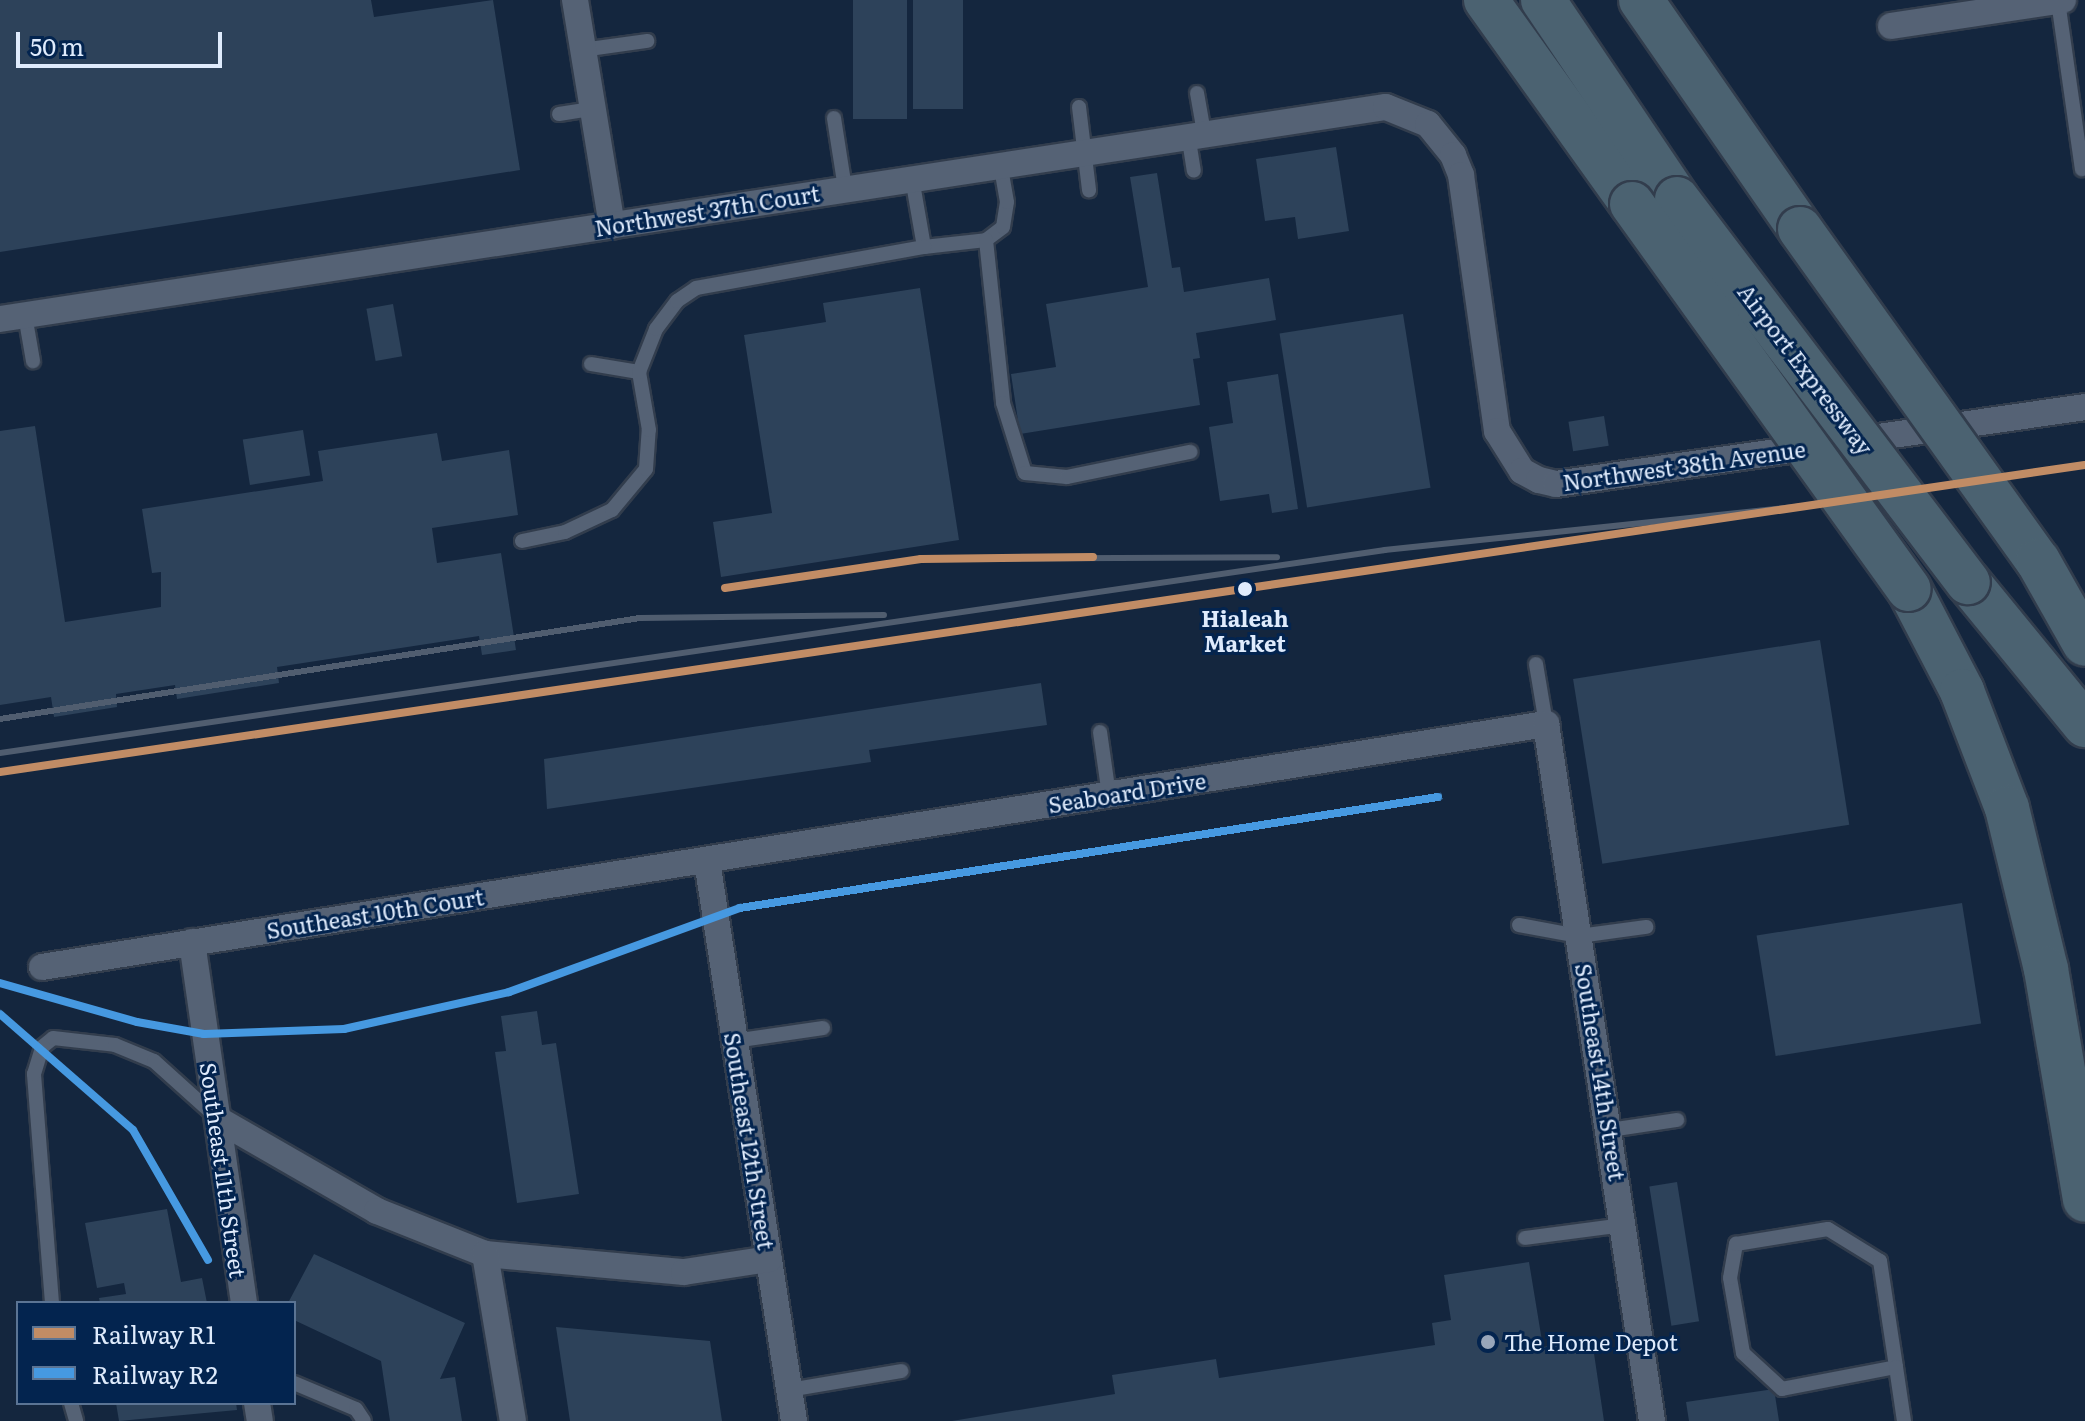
<!DOCTYPE html>
<style>
body{margin:0}
#map{position:relative;width:2085px;height:1421px;overflow:hidden;background:#14263e;font-family:Literata,serif}
div>[style]{position:absolute}
.building>*{inset:0;background:#2d425a;transform-origin:0 0}
.roads{filter:drop-shadow(2px 0 #323d4d) drop-shadow(-2px 0 #323d4d) drop-shadow(0 2px #323d4d) drop-shadow(0 -2px #323d4d)}
.service>*{height:14px;margin:-7px;padding:0 7px;transform-origin:7px;border-radius:7px;background:#556275}
.minor>*{height:26px;margin:-13px;padding:0 13px;transform-origin:13px;border-radius:13px;background:#556275}
.motorway>*{height:44px;margin:-22px;padding:0 22px;transform-origin:22px;border-radius:22px;background:#4b6271}
.rail>*{height:6px;margin:-3px;padding:0 3px;transform-origin:3px;border-radius:3px;background:#505d6f}
.bridges{filter:drop-shadow(2px 0 #323d4d) drop-shadow(-2px 0 #323d4d) drop-shadow(0 2px #323d4d) drop-shadow(0 -2px #323d4d)}
.motorway-bridge>*{height:44px;margin:-22px;padding:0 22px;transform-origin:22px;border-radius:22px;background:#4b6271}
.rail-1>*{height:8px;margin:-4px;padding:0 4px;transform-origin:4px;border-radius:4px;background:#c18c65}
.rail-2>*{height:8px;margin:-4px;padding:0 4px;transform-origin:4px;border-radius:4px;background:#4699e1}
.dots>*{width:22px;height:22px;translate:-50% -50%;box-sizing:border-box;border:4px solid #03244f;border-radius:50%}
span{translate:-50% -50%;white-space:nowrap;text-align:center;line-height:1.15;-webkit-text-stroke:6px #03244f;paint-order:stroke}
.street-label{font-size:22px;color:#dfebfc}
.stop-label{font-size:22px;color:#dfebfc;font-weight:700}
.poi-label{font-size:22px;color:#dfebfc}
.left{translate:0 -50%;text-align:left}
.legend{position:absolute;left:16px;top:1301px;width:280px;height:104px;box-sizing:border-box;background:#03244f;border:2px solid #5b7494;margin:0;padding:10px 14px;list-style:none;font-size:24px;color:#dfebfc}
.legend li{display:flex;align-items:center;gap:16px;height:40px}
.legend b{width:40px;border:2px solid #5b7494}
.scale{position:absolute;left:16px;top:32px;width:206px;height:36px;box-sizing:border-box;border:4px solid #dfebfc;border-top:0;padding-left:10px;font-size:24px;line-height:28px;white-space:nowrap;color:#dfebfc;-webkit-text-stroke:6px #03244f;paint-order:stroke}
</style>
<div id="map">
<div class="building">
<div style="clip-path:polygon(0 0,371px 0,374px 17px,493px 0,520px 170px,0 252px)"></div>
<div style="left:853px;top:0;width:54px;height:119px"></div>
<div style="left:913px;top:0;width:50px;height:109px"></div>
<div style="clip-path:polygon(1336px 147px,1349px 231px,1298px 239px,1295px 217px,1265px 221px,1256px 159px)"></div>
<div style="clip-path:polygon(1157px 173px,1172px 268px,1180px 267px,1184px 292px,1269px 278px,1276px 320px,1196px 333px,1200px 358px,1193px 359px,1200px 405px,1020px 434px,1011px 374px,1056px 367px,1046px 304px,1148px 287px,1130px 177px)"></div>
<div style="clip-path:polygon(920px 288px,959px 540px,721px 577px,713px 522px,772px 513px,744px 335px,826px 322px,823px 303px)"></div>
<div style="left:393px;top:304px;width:53px;height:27px;rotate:80deg"></div>
<div style="left:1403px;top:314px;width:176px;height:125px;rotate:81deg"></div>
<div style="clip-path:polygon(1278px 374px,1298px 509px,1272px 513px,1269px 494px,1220px 501px,1209px 427px,1233px 423px,1227px 382px)"></div>
<div style="left:1604px;top:416px;width:30px;height:36px;rotate:81deg"></div>
<div style="clip-path:polygon(35px 426px,65px 622px,161px 607px,161px 572px,152px 573px,142px 509px,323px 481px,318px 451px,437px 433px,442px 461px,509px 450px,518px 515px,432px 528px,437px 563px,501px 553px,516px 650px,482px 655px,479px 636px,277px 667px,279px 683px,177px 699px,175px 685px,116px 694px,117px 707px,54px 717px,51px 697px,0 705px,0 431px)"></div>
<div style="left:303px;top:430px;width:46px;height:61px;rotate:81deg"></div>
<div style="left:1820px;top:640px;width:187px;height:250px;rotate:81deg"></div>
<div style="clip-path:polygon(1041px 683px,1047px 725px,869px 750px,871px 762px,547px 809px,544px 759px)"></div>
<div style="left:1962px;top:903px;width:122px;height:208px;rotate:81deg"></div>
<div style="clip-path:polygon(537px 1011px,542px 1045px,556px 1043px,579px 1194px,517px 1203px,495px 1052px,506px 1051px,501px 1016px)"></div>
<div style="left:1677px;top:1182px;width:141px;height:28px;rotate:81deg"></div>
<div style="clip-path:polygon(167px 1209px,181px 1282px,202px 1278px,207px 1303px,100px 1303px,99px 1298px,126px 1294px,124px 1283px,97px 1288px,85px 1223px)"></div>
<div style="clip-path:polygon(314px 1254px,465px 1323px,440px 1379px,455px 1377px,462px 1421px,390px 1421px,381px 1361px,294px 1320px,294px 1303px,288px 1303px)"></div>
<div style="clip-path:polygon(1529px 1262px,1543px 1347px,1592px 1340px,1604px 1421px,952px 1421px,1115px 1394px,1112px 1375px,1216px 1359px,1219px 1378px,1435px 1345px,1432px 1323px,1451px 1320px,1444px 1275px)"></div>
<div style="clip-path:polygon(556px 1327px,710px 1341px,722px 1421px,570px 1421px)"></div>
<div style="clip-path:polygon(1774px 1389px,1779px 1421px,1689px 1421px,1686px 1402px)"></div>
<div style="clip-path:polygon(116px 1403px,236px 1403px,237px 1410px,119px 1421px)"></div>
</div>
<div class="roads">
<div class="service">
<div style="left:2058px;top:1px;width:170px;rotate:81.9deg"></div>
<div style="left:582px;top:50px;width:66px;rotate:-7.9deg"></div>
<div style="left:1197px;top:93px;width:40px;rotate:80deg"></div>
<div style="left:1079px;top:107px;width:84px;rotate:83.1deg"></div>
<div style="left:559px;top:114px;width:33px;rotate:-9deg"></div>
<div style="left:834px;top:118px;width:71px;rotate:81.1deg"></div>
<div style="left:1188px;top:134px;width:37px;rotate:81deg"></div>
<div style="left:912px;top:178px;width:70px;rotate:80.1deg"></div>
<div style="left:924px;top:247px;width:62px;rotate:-6.4deg"></div>
<div style="left:986px;top:240px;width:21px;rotate:-37deg"></div>
<div style="left:1003px;top:227px;width:25px;rotate:-81deg"></div>
<div style="left:1007px;top:202px;width:39px;rotate:-100deg"></div>
<div style="left:986px;top:240px;width:164px;rotate:84deg"></div>
<div style="left:1003px;top:403px;width:73px;rotate:72.6deg"></div>
<div style="left:1025px;top:473px;width:42px;rotate:5.4deg"></div>
<div style="left:1067px;top:477px;width:126px;rotate:-11.5deg"></div>
<div style="left:25px;top:315px;width:47px;rotate:80.1deg"></div>
<div style="left:591px;top:364px;width:49px;rotate:9.5deg"></div>
<div style="left:522px;top:541px;width:44px;rotate:-11.8deg"></div>
<div style="left:565px;top:532px;width:52px;rotate:-25.1deg"></div>
<div style="left:612px;top:510px;width:53px;rotate:-50.3deg"></div>
<div style="left:646px;top:469px;width:39px;rotate:-86deg"></div>
<div style="left:649px;top:430px;width:59px;rotate:-99.8deg"></div>
<div style="left:639px;top:372px;width:46px;rotate:-68.4deg"></div>
<div style="left:656px;top:329px;width:35px;rotate:-53deg"></div>
<div style="left:677px;top:301px;width:23px;rotate:-34deg"></div>
<div style="left:696px;top:288px;width:232px;rotate:-10.2deg"></div>
<div style="left:1536px;top:664px;width:61px;rotate:80.5deg"></div>
<div style="left:1100px;top:732px;width:64px;rotate:81.9deg"></div>
<div style="left:1519px;top:925px;width:61px;rotate:10.4deg"></div>
<div style="left:1579px;top:936px;width:68px;rotate:-7.7deg"></div>
<div style="left:734px;top:1041px;width:90px;rotate:-8.3deg"></div>
<div style="left:1610px;top:1130px;width:68px;rotate:-8.5deg"></div>
<div style="left:1525px;top:1238px;width:100px;rotate:-7.5deg"></div>
<div style="left:52px;top:1303px;width:230px;rotate:-94.5deg"></div>
<div style="left:34px;top:1074px;width:28px;rotate:-73deg"></div>
<div style="left:42px;top:1047px;width:14px;rotate:-39deg"></div>
<div style="left:53px;top:1038px;width:62px;rotate:6.4deg"></div>
<div style="left:115px;top:1045px;width:42px;rotate:22.3deg"></div>
<div style="left:154px;top:1061px;width:82px;rotate:42deg"></div>
<div style="left:1896px;top:1367px;width:116px;rotate:169.1deg"></div>
<div style="left:1782px;top:1389px;width:53px;rotate:-137.3deg"></div>
<div style="left:1743px;top:1353px;width:76px;rotate:-99.8deg"></div>
<div style="left:1730px;top:1278px;width:35px;rotate:-80deg"></div>
<div style="left:1736px;top:1244px;width:93px;rotate:-9.3deg"></div>
<div style="left:1828px;top:1229px;width:61px;rotate:31.6deg"></div>
<div style="left:1880px;top:1261px;width:107px;rotate:81.4deg"></div>
<div style="left:1896px;top:1367px;width:55px;rotate:81.6deg"></div>
<div style="left:294px;top:1383px;width:67px;rotate:22.8deg"></div>
<div style="left:356px;top:1409px;width:14px;rotate:56deg"></div>
<div style="left:789px;top:1390px;width:114px;rotate:-9.6deg"></div>
<div style="left:71px;top:1403px;width:19px;rotate:74deg"></div>
</div>
<div class="minor">
<div style="left:575px;top:0;width:229px;rotate:80.7deg"></div>
<div style="left:1891px;top:26px;width:174px;rotate:-8.6deg"></div>
<div style="left:0;top:319px;width:1402px;rotate:-8.7deg"></div>
<div style="left:1386px;top:107px;width:45px;rotate:22deg"></div>
<div style="left:1428px;top:124px;width:40px;rotate:51deg"></div>
<div style="left:1453px;top:155px;width:22px;rotate:68deg"></div>
<div style="left:1461px;top:175px;width:259px;rotate:82deg"></div>
<div style="left:1497px;top:431px;width:47px;rotate:58deg"></div>
<div style="left:1522px;top:471px;width:19px;rotate:28deg"></div>
<div style="left:1539px;top:480px;width:17px;rotate:13deg"></div>
<div style="left:1556px;top:484px;width:535px;rotate:-8.28deg"></div>
<div style="left:707px;top:861px;width:567px;rotate:81.17deg"></div>
<div style="left:192px;top:942px;width:365px;rotate:81.8deg"></div>
<div style="left:42px;top:967px;width:1524px;rotate:-9.18deg"></div>
<div style="left:1546px;top:724px;width:705px;rotate:81.35deg"></div>
<div style="left:219px;top:1120px;width:182px;rotate:29.9deg"></div>
<div style="left:377px;top:1211px;width:116px;rotate:21.7deg"></div>
<div style="left:485px;top:1254px;width:200px;rotate:5.2deg"></div>
<div style="left:684px;top:1272px;width:86px;rotate:-8.7deg"></div>
<div style="left:485px;top:1254px;width:169px;rotate:80.5deg"></div>
<div style="left:257px;top:1403px;width:18px;rotate:81deg"></div>
</div>
<div class="motorway">
<div style="left:1486px;top:0;width:251px;rotate:54.4deg"></div>
<div style="left:1543px;top:0;width:240px;rotate:56deg"></div>
<div style="left:1641px;top:0;width:279px;rotate:55.2deg"></div>
<div style="left:1968px;top:582px;width:185px;rotate:50.7deg"></div>
<div style="left:1909px;top:589px;width:115px;rotate:62.5deg"></div>
<div style="left:1962px;top:691px;width:125px;rotate:69deg"></div>
<div style="left:2007px;top:808px;width:166px;rotate:76.4deg"></div>
<div style="left:2046px;top:969px;width:234px;rotate:80.4deg"></div>
</div>
</div>
<div class="rail">
<div style="left:725px;top:588px;width:198px;rotate:-8.4deg"></div>
<div style="left:921px;top:559px;width:356px;rotate:-0.3deg"></div>
<div style="left:0;top:719px;width:648px;rotate:-8.97deg"></div>
<div style="left:640px;top:618px;width:244px;rotate:-0.7deg"></div>
<div style="left:0;top:753px;width:1400px;rotate:-8.34deg"></div>
<div style="left:1385px;top:550px;width:433px;rotate:-6deg"></div>
<div style="left:0;top:983px;width:142px;rotate:15.9deg"></div>
<div style="left:137px;top:1022px;width:68px;rotate:10.2deg"></div>
<div style="left:204px;top:1034px;width:140px;rotate:-2deg"></div>
<div style="left:344px;top:1029px;width:169px;rotate:-12.6deg"></div>
<div style="left:509px;top:992px;width:246px;rotate:-20deg"></div>
<div style="left:740px;top:908px;width:707px;rotate:-9.04deg"></div>
<div style="left:0;top:1014px;width:176px;rotate:41.1deg"></div>
<div style="left:133px;top:1130px;width:150px;rotate:60deg"></div>
</div>
<div class="bridges">
<div class="motorway-bridge">
<div style="left:1677px;top:199px;width:481px;rotate:52.8deg"></div>
<div style="left:1632px;top:204px;width:474px;rotate:54.3deg"></div>
<div style="left:1800px;top:229px;width:408px;rotate:54.4deg"></div>
<div style="left:2038px;top:561px;width:95px;rotate:60.5deg"></div>
</div>
</div>
<div class="rail-1">
<div style="left:725px;top:588px;width:198px;rotate:-8.4deg"></div>
<div style="left:921px;top:559px;width:172px;rotate:-0.7deg"></div>
<div style="left:0;top:772px;width:2107px;rotate:-8.38deg"></div>
</div>
<div class="rail-2">
<div style="left:0;top:983px;width:142px;rotate:15.9deg"></div>
<div style="left:137px;top:1022px;width:68px;rotate:10.2deg"></div>
<div style="left:204px;top:1034px;width:140px;rotate:-2deg"></div>
<div style="left:344px;top:1029px;width:169px;rotate:-12.6deg"></div>
<div style="left:509px;top:992px;width:246px;rotate:-20deg"></div>
<div style="left:740px;top:908px;width:707px;rotate:-9.04deg"></div>
<div style="left:0;top:1014px;width:176px;rotate:41.1deg"></div>
<div style="left:133px;top:1130px;width:150px;rotate:60deg"></div>
</div>
<div class="dots">
<div style="left:1245px;top:589px;background:#dfebfc"></div>
<div style="left:1488px;top:1342px;background:#98a6ba"></div>
</div>
<div class="street-label">
<span style="left:707px;top:210px;rotate:-9deg">Northwest 37th Court</span>
<span style="left:1806px;top:369px;rotate:53deg">Airport Expressway</span>
<span style="left:1684px;top:465px;rotate:-8deg">Northwest 38th Avenue</span>
<span style="left:1127px;top:792px;rotate:-9deg">Seaboard Drive</span>
<span style="left:375px;top:913px;rotate:-9deg">Southeast 10th Court</span>
<span style="left:1601px;top:1072px;rotate:81deg">Southeast 14th Street</span>
<span style="left:750px;top:1141px;rotate:81deg">Southeast 12th Street</span>
<span style="left:224px;top:1170px;rotate:82deg">Southeast 11th Street</span>
</div>
<div class="stop-label">
<span style="left:1245px;top:630px">Hialeah<br>Market</span>
</div>
<div class="poi-label">
<span class="left" style="left:1504px;top:1342px">The Home Depot</span>
</div>
<ul class="legend">
<li><b style="height:10px;background:#c18c65"></b>Railway R1</li>
<li><b style="height:10px;background:#4699e1"></b>Railway R2</li>
</ul>
<div class="scale">50 m</div>
</div>
